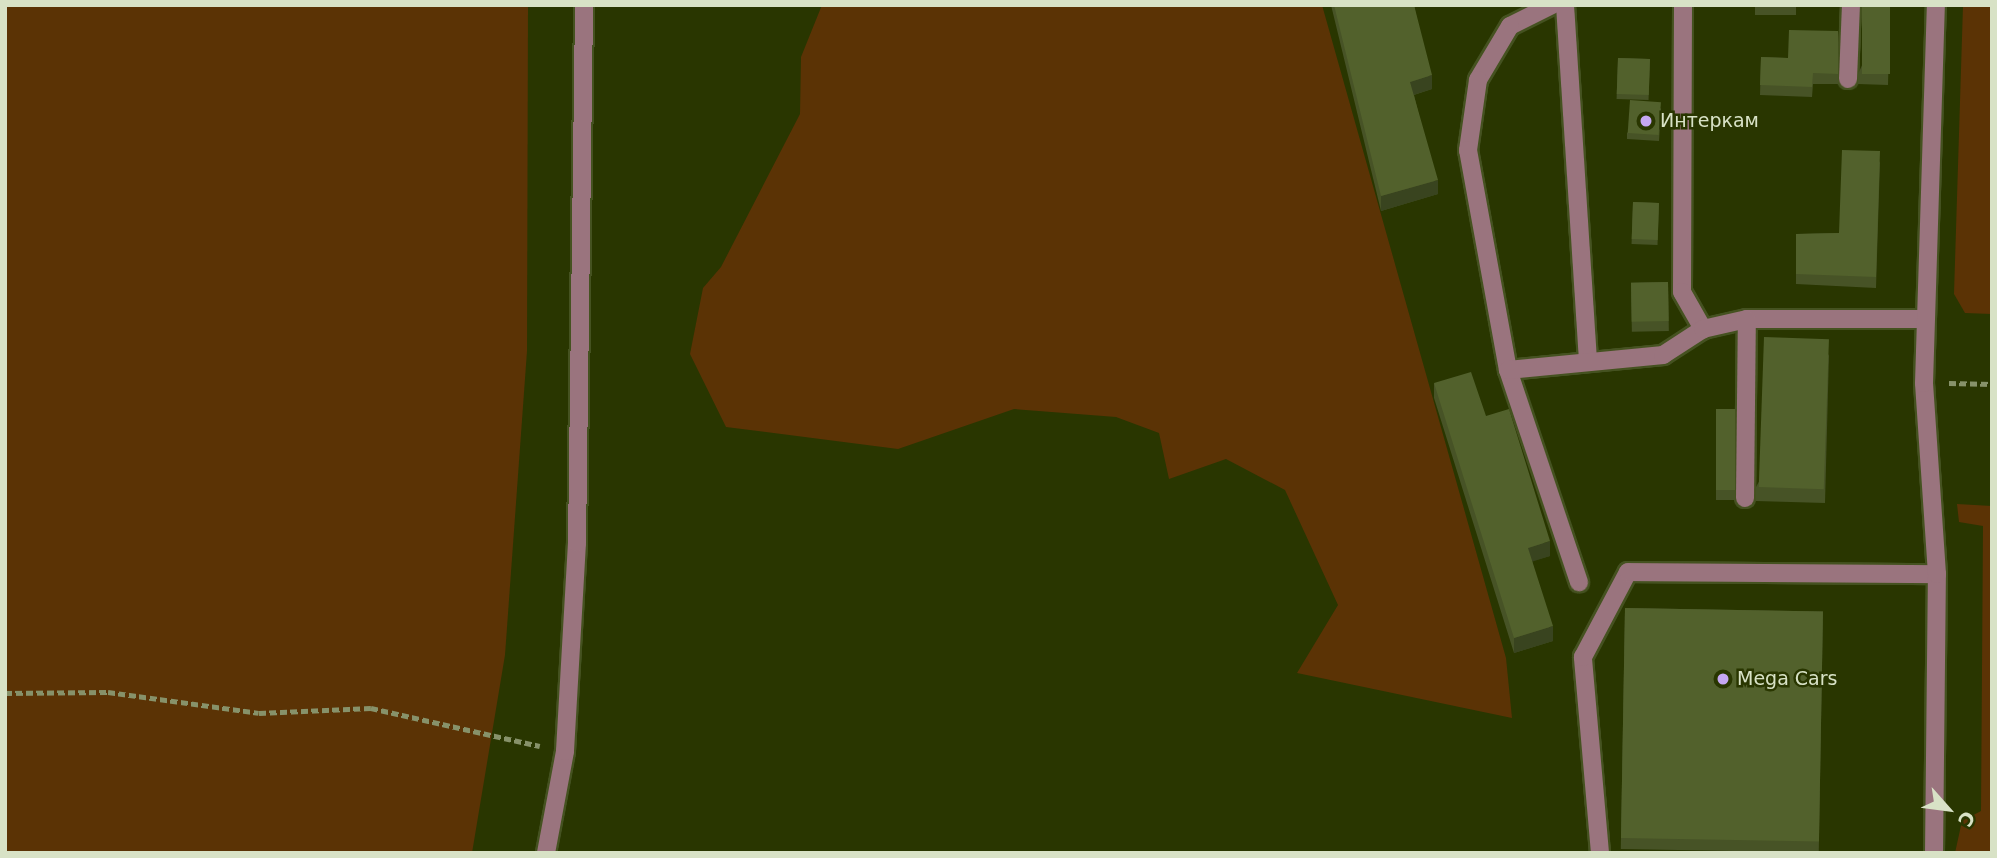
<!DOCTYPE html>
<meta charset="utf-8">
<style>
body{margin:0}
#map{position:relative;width:1997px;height:858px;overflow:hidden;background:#293600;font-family:"DejaVu Sans",sans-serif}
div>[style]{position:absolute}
.green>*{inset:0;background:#5b3305}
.path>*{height:4.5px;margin-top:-2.25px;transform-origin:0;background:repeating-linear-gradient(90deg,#87926a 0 7px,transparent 0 10.5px)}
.roads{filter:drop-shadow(2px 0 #455220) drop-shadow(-2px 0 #455220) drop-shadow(0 2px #455220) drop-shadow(0 -2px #455220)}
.minor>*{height:18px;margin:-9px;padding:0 9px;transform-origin:9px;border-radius:9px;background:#9a747e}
.wall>*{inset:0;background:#475326;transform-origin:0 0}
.shaded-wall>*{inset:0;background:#39441f}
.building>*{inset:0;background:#52612c;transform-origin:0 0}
.dots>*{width:19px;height:19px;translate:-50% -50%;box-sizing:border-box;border:4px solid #293600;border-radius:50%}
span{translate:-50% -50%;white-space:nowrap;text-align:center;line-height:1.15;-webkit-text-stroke:5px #293600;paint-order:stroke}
.poi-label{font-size:19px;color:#d8e2c6}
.left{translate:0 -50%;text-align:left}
.frame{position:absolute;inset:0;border:7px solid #d8e2c6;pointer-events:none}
.north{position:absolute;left:1913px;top:774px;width:70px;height:70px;-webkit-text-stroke:5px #293600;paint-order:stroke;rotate:118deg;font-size:19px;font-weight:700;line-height:28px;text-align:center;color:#d8e2c6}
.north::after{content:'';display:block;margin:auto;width:24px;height:32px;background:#d8e2c6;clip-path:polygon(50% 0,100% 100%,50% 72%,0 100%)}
</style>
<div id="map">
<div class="green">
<div style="clip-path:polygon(5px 5px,528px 5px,527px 351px,505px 655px,472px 853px,5px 853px)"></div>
<div style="clip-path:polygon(822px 5px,1322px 5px,1506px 658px,1512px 718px,1297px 673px,1338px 605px,1285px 490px,1226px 459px,1169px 479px,1159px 433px,1116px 417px,1014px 409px,898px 449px,726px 427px,690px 354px,703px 288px,721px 267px,800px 114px,801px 57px)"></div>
<div style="clip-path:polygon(1963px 5px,1992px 5px,1992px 314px,1965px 313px,1954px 294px)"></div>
<div style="clip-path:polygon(1957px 504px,1992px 506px,1992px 853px,1955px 853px,1962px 821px,1981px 811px,1983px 526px,1959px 522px)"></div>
</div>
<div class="path">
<div style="left:1949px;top:383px;width:43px;rotate:1.3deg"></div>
<div style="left:5px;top:693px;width:103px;rotate:-0.6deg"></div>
<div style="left:108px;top:692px;width:152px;rotate:7.9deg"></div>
<div style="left:259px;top:713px;width:112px;rotate:-2.6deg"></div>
<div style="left:371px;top:708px;width:173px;rotate:12.7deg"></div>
</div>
<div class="roads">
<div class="minor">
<div style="left:1552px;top:5px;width:47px;rotate:153.4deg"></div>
<div style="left:1510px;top:26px;width:63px;rotate:120.7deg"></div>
<div style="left:1478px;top:80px;width:71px;rotate:98.1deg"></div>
<div style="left:1468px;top:150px;width:224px;rotate:79.7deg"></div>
<div style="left:1508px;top:370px;width:224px;rotate:71.5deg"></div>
<div style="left:1565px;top:5px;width:356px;rotate:86.3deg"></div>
<div style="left:1683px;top:5px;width:287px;rotate:90.2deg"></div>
<div style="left:1682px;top:292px;width:43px;rotate:60.4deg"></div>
<div style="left:1848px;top:79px;width:74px;rotate:-87.7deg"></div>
<div style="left:1508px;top:370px;width:156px;rotate:-5.5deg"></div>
<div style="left:1663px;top:355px;width:48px;rotate:-33deg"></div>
<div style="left:1703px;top:329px;width:45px;rotate:-12.8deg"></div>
<div style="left:1747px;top:319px;width:178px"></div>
<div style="left:1745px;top:498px;width:179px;rotate:-89.4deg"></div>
<div style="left:546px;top:853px;width:104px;rotate:-79.4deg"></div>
<div style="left:565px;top:751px;width:208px;rotate:-86.7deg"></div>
<div style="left:577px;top:543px;width:538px;rotate:-89.25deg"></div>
<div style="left:1600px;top:853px;width:197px;rotate:-95deg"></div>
<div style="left:1583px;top:657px;width:96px;rotate:-62.1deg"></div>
<div style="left:1628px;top:572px;width:309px;rotate:0.4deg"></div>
<div style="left:1934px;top:853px;width:279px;rotate:-89.4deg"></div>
<div style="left:1937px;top:574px;width:191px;rotate:-93.9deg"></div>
<div style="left:1924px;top:383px;width:378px;rotate:-88.2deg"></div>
</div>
</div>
<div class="wall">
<div style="clip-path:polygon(1331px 5px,1414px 5px,1432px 89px,1414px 95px,1438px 194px,1381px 211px)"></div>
<div style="left:1755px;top:5px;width:41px;height:10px"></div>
<div style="clip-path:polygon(1890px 5px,1888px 85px,1858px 84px,1858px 74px)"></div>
<div style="clip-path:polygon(1838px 31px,1838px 84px,1813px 84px,1812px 97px,1760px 95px,1761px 57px,1788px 58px)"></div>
<div style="left:1618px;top:58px;width:32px;height:41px;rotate:2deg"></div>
<div style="clip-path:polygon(1661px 108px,1659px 141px,1627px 139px,1627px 133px)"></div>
<div style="clip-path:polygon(1880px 161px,1876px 288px,1796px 284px,1796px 234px,1839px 233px)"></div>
<div style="left:1633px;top:202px;width:26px;height:42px;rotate:2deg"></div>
<div style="left:1668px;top:282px;width:49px;height:37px;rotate:89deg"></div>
<div style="clip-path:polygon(1829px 354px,1825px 503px,1756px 501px,1756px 487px)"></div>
<div style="clip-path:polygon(1434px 383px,1486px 416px,1550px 556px,1532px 561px,1553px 641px,1514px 653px,1434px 398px)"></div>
<div style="left:1716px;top:409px;width:19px;height:91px"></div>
<div style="left:1625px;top:608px;width:198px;height:241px;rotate:1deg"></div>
</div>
<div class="shaded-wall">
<div style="clip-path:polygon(1432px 75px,1432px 89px,1410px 96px,1410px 82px)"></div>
<div style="clip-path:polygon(1438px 180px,1438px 194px,1381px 211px,1381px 196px)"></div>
<div style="clip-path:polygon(1550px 541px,1550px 556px,1528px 563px,1528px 548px)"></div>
<div style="clip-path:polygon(1553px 626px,1553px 641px,1514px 653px,1514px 638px)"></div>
</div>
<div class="building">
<div style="clip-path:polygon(1334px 5px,1414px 5px,1432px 75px,1410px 82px,1438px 180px,1381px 196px)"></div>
<div style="left:1862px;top:5px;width:28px;height:69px"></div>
<div style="clip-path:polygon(1789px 30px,1838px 31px,1838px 74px,1813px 73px,1812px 87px,1760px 85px,1761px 57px,1788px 58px)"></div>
<div style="left:1618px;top:58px;width:32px;height:36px;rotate:2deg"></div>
<div style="left:1630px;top:100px;width:31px;height:33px;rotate:4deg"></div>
<div style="clip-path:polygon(1842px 150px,1880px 151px,1876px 277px,1796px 274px,1796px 234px,1839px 233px)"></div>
<div style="left:1633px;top:202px;width:26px;height:37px;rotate:2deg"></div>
<div style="left:1668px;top:282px;width:39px;height:37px;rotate:89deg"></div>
<div style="left:1764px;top:337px;width:65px;height:150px;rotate:2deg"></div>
<div style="clip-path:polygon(1471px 372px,1486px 416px,1509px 409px,1550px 541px,1528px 548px,1553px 626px,1514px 638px,1434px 383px)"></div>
<div style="left:1716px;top:409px;width:19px;height:81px"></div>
<div style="left:1625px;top:608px;width:198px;height:230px;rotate:1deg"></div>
</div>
<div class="dots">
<div style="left:1646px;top:121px;background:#c5a7f1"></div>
<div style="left:1723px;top:679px;background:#c5a7f1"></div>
</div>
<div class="poi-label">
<span class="left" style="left:1660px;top:121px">Интеркам</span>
<span class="left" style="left:1737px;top:679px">Mega Cars</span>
</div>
<div class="frame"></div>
<div class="north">С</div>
</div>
